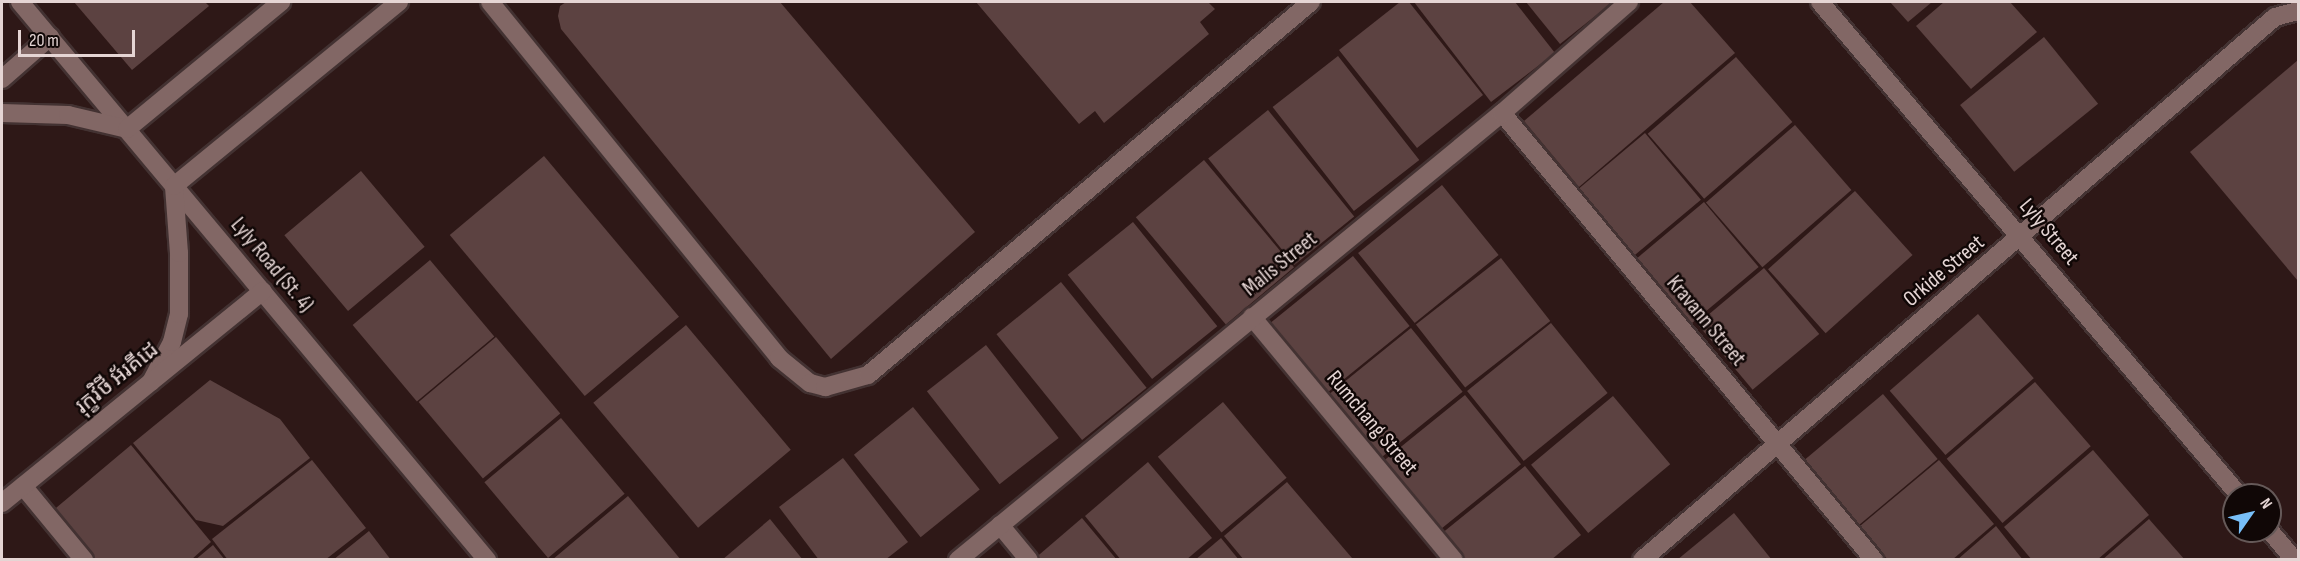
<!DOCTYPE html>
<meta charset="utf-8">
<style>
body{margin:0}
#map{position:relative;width:2300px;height:561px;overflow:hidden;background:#2e1817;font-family:"Sofia Sans Condensed","Noto Sans Khmer",sans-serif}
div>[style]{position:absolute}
.building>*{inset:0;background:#5c4241;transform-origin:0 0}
.roads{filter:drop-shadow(2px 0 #433232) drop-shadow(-2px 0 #433232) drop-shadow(0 2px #433232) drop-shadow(0 -2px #433232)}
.minor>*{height:18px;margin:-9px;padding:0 9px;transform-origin:9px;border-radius:9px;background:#826765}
span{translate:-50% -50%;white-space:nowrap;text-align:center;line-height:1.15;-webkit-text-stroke:5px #100706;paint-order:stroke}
.street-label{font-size:22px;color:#e5d5d4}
.frame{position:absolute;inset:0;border:3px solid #e5d5d4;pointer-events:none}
.north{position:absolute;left:2222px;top:483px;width:60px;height:60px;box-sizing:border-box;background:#100706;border:2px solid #655958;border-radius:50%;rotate:56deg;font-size:16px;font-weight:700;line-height:24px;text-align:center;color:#e5d5d4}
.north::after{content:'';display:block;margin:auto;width:21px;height:27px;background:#78bff8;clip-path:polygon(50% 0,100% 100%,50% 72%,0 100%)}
.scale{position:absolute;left:18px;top:30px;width:117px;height:27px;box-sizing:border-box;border:3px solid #e5d5d4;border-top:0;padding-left:8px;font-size:18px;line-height:21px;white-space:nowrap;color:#e5d5d4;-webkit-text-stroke:4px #100706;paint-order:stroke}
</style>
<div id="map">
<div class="building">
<div style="clip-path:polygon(74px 2px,205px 2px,209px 6px,132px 70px)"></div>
<div style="clip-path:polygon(566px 2px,780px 2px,975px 232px,831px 359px,561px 29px,558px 16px,560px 6px)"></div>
<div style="clip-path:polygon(976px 2px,1208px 2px,1215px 9px,1200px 22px,1209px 34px,1104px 123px,1095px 111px,1079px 124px)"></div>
<div style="clip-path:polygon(1400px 2px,1409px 2px,1483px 95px,1417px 148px,1339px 50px)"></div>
<div style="clip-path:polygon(1414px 2px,1515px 2px,1555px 53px,1491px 102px)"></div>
<div style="clip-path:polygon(1526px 2px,1613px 2px,1560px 44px)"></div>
<div style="clip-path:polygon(1664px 2px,1690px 2px,1735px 53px,1579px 187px,1524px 121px)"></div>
<div style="clip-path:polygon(1890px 2px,1932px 2px,1908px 22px)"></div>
<div style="clip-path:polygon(1944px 2px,2010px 2px,2037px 32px,1971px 89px,1916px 26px)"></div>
<div style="left:2044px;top:37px;width:86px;height:108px;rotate:51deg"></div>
<div style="left:1338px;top:56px;width:132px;height:83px;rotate:52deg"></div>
<div style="left:1736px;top:57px;width:86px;height:117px;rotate:49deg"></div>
<div style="clip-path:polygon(2298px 60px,2298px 281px,2190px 152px)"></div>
<div style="left:1268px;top:110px;width:137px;height:77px;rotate:51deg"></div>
<div style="left:1795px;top:125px;width:86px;height:118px;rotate:49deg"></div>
<div style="left:1645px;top:133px;width:87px;height:87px;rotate:50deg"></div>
<div style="left:544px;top:156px;width:210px;height:123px;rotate:50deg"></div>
<div style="left:1204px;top:160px;width:140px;height:89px;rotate:50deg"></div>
<div style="left:361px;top:171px;width:99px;height:100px;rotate:50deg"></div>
<div style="left:1442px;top:185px;width:90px;height:108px;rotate:51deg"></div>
<div style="left:1855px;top:191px;width:86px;height:117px;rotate:48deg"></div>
<div style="left:1704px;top:202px;width:85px;height:87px;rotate:50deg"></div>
<div style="left:1133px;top:222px;width:134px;height:84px;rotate:51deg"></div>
<div style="left:1353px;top:256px;width:90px;height:108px;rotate:51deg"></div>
<div style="left:1501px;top:258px;width:80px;height:108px;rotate:52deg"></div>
<div style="left:430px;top:260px;width:100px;height:101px;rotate:50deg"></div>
<div style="left:1764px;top:268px;width:86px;height:87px;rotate:50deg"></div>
<div style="left:1061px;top:282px;width:136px;height:83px;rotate:51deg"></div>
<div style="left:1978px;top:314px;width:85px;height:117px;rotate:49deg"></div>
<div style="left:1551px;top:323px;width:90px;height:108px;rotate:51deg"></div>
<div style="left:686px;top:325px;width:163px;height:121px;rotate:50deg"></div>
<div style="left:1411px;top:328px;width:82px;height:107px;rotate:51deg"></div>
<div style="left:496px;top:337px;width:100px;height:101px;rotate:50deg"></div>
<div style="left:986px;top:345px;width:118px;height:75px;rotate:52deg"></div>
<div style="clip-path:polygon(210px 380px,280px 419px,310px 458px,223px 526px,196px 520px,133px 443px)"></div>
<div style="left:2035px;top:382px;width:85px;height:117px;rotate:49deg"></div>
<div style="left:1883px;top:394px;width:85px;height:103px;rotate:50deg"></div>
<div style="left:1465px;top:395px;width:89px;height:107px;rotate:51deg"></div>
<div style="left:1613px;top:396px;width:89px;height:107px;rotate:50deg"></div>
<div style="left:1223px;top:402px;width:99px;height:85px;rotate:50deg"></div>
<div style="left:913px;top:407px;width:106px;height:76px;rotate:51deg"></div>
<div style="left:561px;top:418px;width:99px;height:100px;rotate:50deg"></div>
<div style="clip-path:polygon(131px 445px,211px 542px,191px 560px,89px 560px,50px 513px)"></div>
<div style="clip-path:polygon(2093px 450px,2149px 515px,2097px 560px,2032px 560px,2004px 527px)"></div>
<div style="clip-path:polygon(843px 458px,908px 542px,885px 560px,819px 560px,779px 507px)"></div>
<div style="clip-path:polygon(312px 460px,366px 528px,325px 560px,228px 560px,212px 539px)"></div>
<div style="clip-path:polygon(1939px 460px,1994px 524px,1952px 560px,1888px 560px,1860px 526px)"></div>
<div style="clip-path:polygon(1148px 462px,1212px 538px,1186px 560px,1121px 560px,1085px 516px)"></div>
<div style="clip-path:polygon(1525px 466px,1581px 535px,1551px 560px,1462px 560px,1441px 534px)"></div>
<div style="clip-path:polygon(1287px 482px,1352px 558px,1349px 560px,1244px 560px,1224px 536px)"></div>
<div style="clip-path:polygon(628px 496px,681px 560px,552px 560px)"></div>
<div style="clip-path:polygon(1734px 513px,1772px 560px,1677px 560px)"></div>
<div style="clip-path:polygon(1082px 518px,1117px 560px,1033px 560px)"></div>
<div style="clip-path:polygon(770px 519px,803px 560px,722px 560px)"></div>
<div style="clip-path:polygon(2149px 519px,2185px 560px,2102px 560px)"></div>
<div style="clip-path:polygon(1996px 526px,2023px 560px,1957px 560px)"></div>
<div style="clip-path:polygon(369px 531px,391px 560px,333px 560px)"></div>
<div style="clip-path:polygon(1221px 538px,1239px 560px,1195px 560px)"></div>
<div style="clip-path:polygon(213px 545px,225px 560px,195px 560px)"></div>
</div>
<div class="roads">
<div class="minor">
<div style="left:20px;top:2px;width:728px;rotate:50.07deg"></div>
<div style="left:490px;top:2px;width:459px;rotate:50.9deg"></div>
<div style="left:779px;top:358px;width:40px;rotate:39deg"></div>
<div style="left:810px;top:383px;width:16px;rotate:15deg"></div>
<div style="left:825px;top:387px;width:45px;rotate:-15.6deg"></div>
<div style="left:868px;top:375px;width:579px;rotate:-40.1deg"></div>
<div style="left:1820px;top:2px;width:647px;rotate:49.64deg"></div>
<div style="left:2px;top:79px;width:64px;rotate:-41.2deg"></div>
<div style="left:2px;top:113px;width:66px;rotate:1.7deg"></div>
<div style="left:68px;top:115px;width:61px;rotate:13.3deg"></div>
<div style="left:127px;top:129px;width:200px;rotate:-39.5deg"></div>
<div style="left:1502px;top:113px;width:582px;rotate:50.23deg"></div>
<div style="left:1252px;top:317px;width:316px;rotate:50.3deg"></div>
<div style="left:151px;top:382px;width:45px;rotate:-62.3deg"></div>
<div style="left:172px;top:342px;width:29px;rotate:-76deg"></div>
<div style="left:179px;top:314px;width:61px;rotate:-90deg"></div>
<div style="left:179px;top:253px;width:67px;rotate:-94.3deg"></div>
<div style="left:174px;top:186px;width:291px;rotate:-39.3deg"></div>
<div style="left:23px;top:486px;width:96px;rotate:50.5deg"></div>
<div style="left:2px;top:503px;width:336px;rotate:-39.1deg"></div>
<div style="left:1000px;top:525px;width:45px;rotate:50.4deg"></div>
<div style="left:2270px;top:531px;width:38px;rotate:50deg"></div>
<div style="left:958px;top:560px;width:704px;rotate:-39.41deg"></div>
<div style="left:1502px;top:113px;width:169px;rotate:-41.2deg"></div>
<div style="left:1642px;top:560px;width:834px;rotate:-40.62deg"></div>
<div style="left:2275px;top:17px;width:24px;rotate:-15deg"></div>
</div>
</div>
<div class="street-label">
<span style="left:2049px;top:232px;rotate:50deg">Lyly Street</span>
<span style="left:1280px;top:264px;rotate:-39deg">Malis Street</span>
<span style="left:272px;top:265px;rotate:50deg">Lyly Road (St. 4)</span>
<span style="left:1944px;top:271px;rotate:-40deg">Orkide Street</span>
<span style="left:1706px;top:321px;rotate:50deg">Kravann Street</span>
<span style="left:117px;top:378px;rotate:-39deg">រុក្ខវិថី អ័រគីដេ</span>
<span style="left:1372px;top:423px;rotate:50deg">Rumchang Street</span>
</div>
<div class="frame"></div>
<div class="north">N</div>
<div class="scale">20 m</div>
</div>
